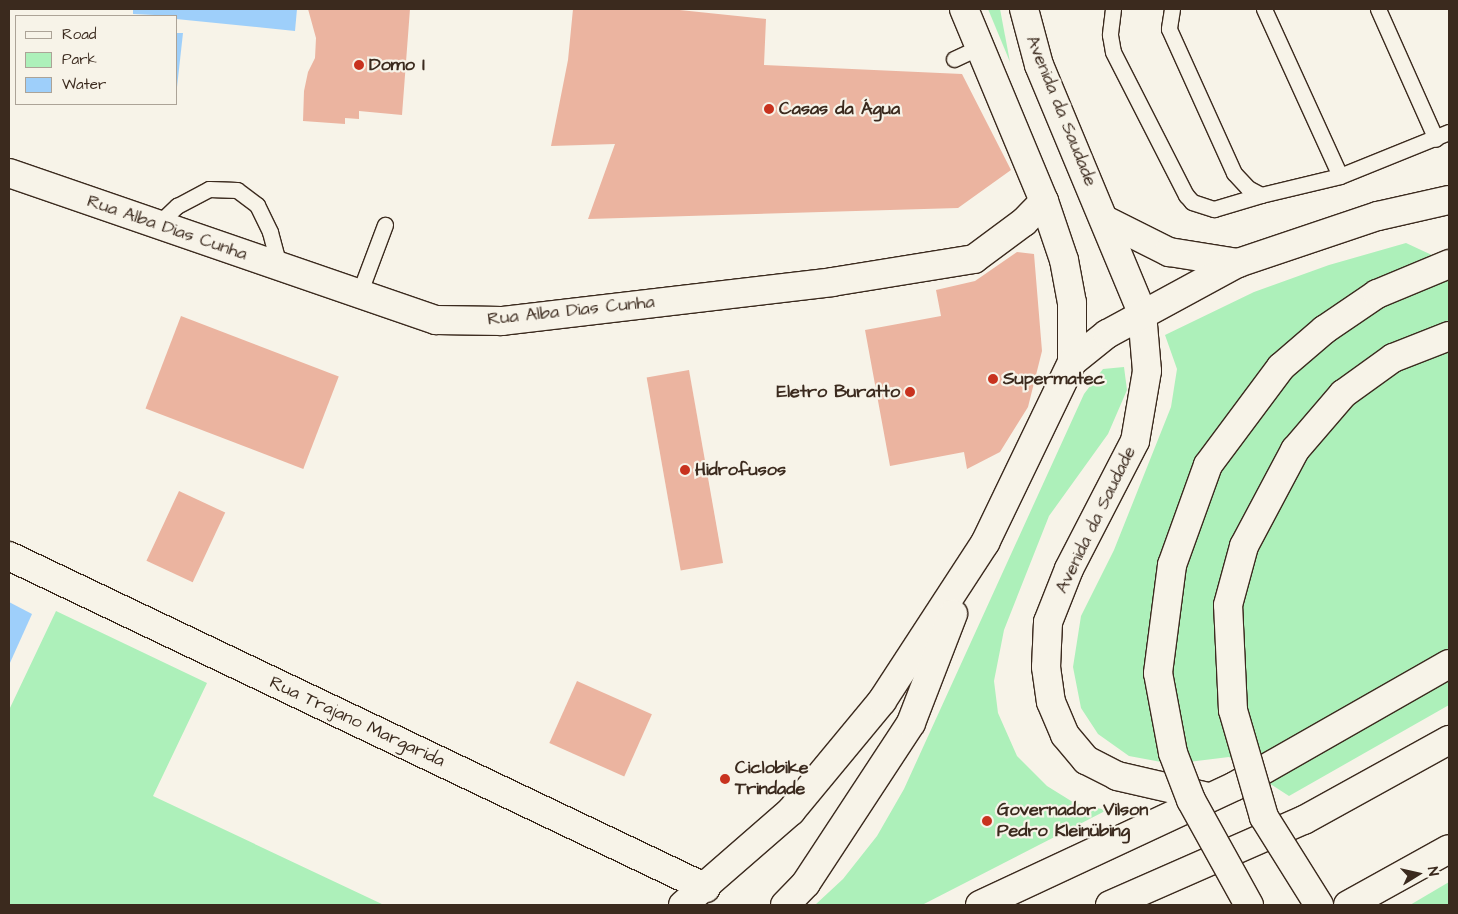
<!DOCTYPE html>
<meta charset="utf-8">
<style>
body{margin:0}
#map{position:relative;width:1458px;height:914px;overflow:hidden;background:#f7f3e8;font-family:"Architects Daughter",sans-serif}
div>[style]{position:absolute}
.green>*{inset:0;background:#adf0ba}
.water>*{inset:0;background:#9ecffa}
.building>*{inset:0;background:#ebb4a0;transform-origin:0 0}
.roads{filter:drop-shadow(1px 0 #3b2a1e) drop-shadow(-1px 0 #3b2a1e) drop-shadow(0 1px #3b2a1e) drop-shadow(0 -1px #3b2a1e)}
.lane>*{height:15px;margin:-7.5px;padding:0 7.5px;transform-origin:7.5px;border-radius:7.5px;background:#f7f3e8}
.street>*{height:28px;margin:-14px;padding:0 14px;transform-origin:14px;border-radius:14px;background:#f7f3e8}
.secondary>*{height:28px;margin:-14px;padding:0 14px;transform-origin:14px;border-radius:14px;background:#f7f3e8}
.primary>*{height:28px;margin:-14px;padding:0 14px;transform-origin:14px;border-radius:14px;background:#f7f3e8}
.highway>*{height:28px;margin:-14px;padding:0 14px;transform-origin:14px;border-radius:14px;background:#f7f3e8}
.bridges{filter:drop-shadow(1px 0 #3b2a1e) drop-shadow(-1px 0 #3b2a1e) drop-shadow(0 1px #3b2a1e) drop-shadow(0 -1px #3b2a1e)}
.highway-bridge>*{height:28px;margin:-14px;padding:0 14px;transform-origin:14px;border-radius:14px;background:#f7f3e8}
.dots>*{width:14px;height:14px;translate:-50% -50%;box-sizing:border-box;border:2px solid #f7f3e8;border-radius:50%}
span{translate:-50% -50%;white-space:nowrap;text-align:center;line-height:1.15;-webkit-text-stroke:4.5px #f7f3e8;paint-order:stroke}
.poi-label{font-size:18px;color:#3b2a1e;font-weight:700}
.left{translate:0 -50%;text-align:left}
.right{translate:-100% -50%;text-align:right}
.street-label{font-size:18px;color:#3b2a1e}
.frame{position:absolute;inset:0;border:10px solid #3b2a1e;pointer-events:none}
.legend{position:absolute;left:15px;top:15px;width:162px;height:90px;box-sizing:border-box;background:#f7f3e8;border:1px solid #aca397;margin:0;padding:6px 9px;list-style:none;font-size:15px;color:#3b2a1e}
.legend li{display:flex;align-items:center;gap:10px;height:25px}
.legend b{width:25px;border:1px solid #aca397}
.north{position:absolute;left:1393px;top:849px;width:50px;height:50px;-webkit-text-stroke:4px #f7f3e8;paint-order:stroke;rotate:80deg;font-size:14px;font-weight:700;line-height:20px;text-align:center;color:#3b2a1e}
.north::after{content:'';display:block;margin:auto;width:18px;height:22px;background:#3b2a1e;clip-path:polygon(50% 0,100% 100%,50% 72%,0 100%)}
</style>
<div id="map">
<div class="green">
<div style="clip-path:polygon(988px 9px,1000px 9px,1010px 62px)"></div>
<div style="clip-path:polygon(1406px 243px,1449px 263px,1449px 705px,1289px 796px,1229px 757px,1172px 764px,1129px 756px,1098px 734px,1081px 708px,1073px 667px,1081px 616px,1114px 550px,1171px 407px,1177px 369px,1165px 335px,1254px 292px,1329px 265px)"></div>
<div style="clip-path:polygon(1124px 367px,1127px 390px,1108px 434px,1049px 516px,1004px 630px,994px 681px,998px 713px,1017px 756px,1047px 786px,1076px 804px,1107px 810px,922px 905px,815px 905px,843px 879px,877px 836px,904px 789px,1084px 394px,1103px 369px)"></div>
<div style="clip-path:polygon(56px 611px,207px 683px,153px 796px,384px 905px,9px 905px,9px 710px)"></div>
<div style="clip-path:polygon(1449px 882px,1449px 905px,1410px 905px)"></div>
</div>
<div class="water">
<div style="clip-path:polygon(133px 9px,297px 9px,295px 31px,176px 19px,176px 16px,133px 14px)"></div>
<div style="clip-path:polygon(176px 33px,183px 33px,176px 96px)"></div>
<div style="clip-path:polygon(9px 602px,32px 614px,9px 665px)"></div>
</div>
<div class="building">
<div style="clip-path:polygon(308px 9px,410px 9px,402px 115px,359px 111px,359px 119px,345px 118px,345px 124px,303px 121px,304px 91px,308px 72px,315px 58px,316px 38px)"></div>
<div style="clip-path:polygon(573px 9px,670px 9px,766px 19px,764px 65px,962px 74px,1011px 170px,958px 208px,588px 219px,615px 144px,551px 146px,568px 60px)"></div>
<div style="clip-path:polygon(1017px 252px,1034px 254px,1042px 351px,1028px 407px,1000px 452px,967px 469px,964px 452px,890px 466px,865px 330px,941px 316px,936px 290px,975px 281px)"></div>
<div style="left:181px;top:316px;width:169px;height:99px;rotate:21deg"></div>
<div style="left:689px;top:370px;width:196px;height:43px;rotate:80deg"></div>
<div style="left:179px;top:491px;width:51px;height:77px;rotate:25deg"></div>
<div style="left:577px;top:681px;width:82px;height:68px;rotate:24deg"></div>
</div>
<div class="roads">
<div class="lane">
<div style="left:1113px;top:9px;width:26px;rotate:97deg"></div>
<div style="left:1110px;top:35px;width:17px;rotate:80deg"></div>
<div style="left:1113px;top:52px;width:161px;rotate:63deg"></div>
<div style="left:1186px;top:195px;width:9px;rotate:49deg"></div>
<div style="left:1192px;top:202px;width:23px;rotate:18deg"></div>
<div style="left:1214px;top:209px;width:49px;rotate:-16.6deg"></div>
<div style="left:1172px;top:9px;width:20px;rotate:99deg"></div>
<div style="left:1169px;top:29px;width:158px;rotate:65.7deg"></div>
<div style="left:1234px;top:173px;width:21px;rotate:47deg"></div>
<div style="left:1248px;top:188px;width:15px;rotate:28deg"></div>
<div style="left:1261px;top:195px;width:81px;rotate:-13.5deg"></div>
<div style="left:1340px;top:176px;width:118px;rotate:-22deg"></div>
<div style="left:1264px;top:9px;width:183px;rotate:65.5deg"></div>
<div style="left:1378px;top:9px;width:142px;rotate:66deg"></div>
<div style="left:954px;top:59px;width:29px;rotate:-25deg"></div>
<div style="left:157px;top:225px;width:28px;rotate:-44deg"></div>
<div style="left:177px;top:206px;width:36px;rotate:-28deg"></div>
<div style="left:209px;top:189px;width:28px;rotate:2deg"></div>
<div style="left:237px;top:190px;width:25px;rotate:37deg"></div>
<div style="left:257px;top:205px;width:30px;rotate:64deg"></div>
<div style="left:270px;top:232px;width:35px;rotate:75deg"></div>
<div style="left:359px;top:294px;width:74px;rotate:-69.4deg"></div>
</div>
<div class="street">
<div style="left:9px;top:173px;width:452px;rotate:19deg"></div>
<div style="left:436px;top:320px;width:66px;rotate:0.9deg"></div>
<div style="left:502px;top:321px;width:332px;rotate:-6.7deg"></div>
<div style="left:832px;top:282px;width:144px;rotate:-9.2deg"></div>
<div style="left:974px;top:259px;width:62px;rotate:-36.5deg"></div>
<div style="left:1024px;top:222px;width:29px;rotate:-46deg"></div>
<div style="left:9px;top:556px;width:772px;rotate:25.47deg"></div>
</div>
<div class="secondary">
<div style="left:964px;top:9px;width:208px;rotate:67.4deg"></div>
<div style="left:1044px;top:201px;width:62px;rotate:71.3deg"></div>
<div style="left:1064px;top:260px;width:44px;rotate:79.5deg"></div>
<div style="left:1072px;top:303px;width:59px;rotate:90deg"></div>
<div style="left:1024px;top:9px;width:58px;rotate:75deg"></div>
<div style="left:1039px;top:65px;width:269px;rotate:67.4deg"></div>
<div style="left:1142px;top:313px;width:58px;rotate:85.1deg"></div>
<div style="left:1147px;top:371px;width:71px;rotate:99.7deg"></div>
<div style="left:1135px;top:441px;width:144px;rotate:117.3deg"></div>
<div style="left:1069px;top:569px;width:57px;rotate:111.6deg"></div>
<div style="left:1048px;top:622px;width:45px;rotate:92.5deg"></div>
<div style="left:1046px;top:667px;width:35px;rotate:82deg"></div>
<div style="left:1051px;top:702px;width:36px;rotate:67deg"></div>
<div style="left:1065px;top:735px;width:33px;rotate:50deg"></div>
<div style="left:1086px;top:760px;width:35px;rotate:27deg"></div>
<div style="left:1117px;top:776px;width:93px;rotate:13deg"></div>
<div style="left:1105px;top:220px;width:72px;rotate:26.6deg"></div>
<div style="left:1169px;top:252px;width:70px;rotate:9.1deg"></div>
<div style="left:683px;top:905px;width:143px;rotate:-41deg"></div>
<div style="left:791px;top:811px;width:143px;rotate:-50.4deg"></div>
<div style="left:882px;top:701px;width:189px;rotate:-56.9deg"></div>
<div style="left:985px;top:543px;width:201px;rotate:-64.3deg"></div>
<div style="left:1072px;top:362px;width:45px;rotate:-38.7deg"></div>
<div style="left:1107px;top:334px;width:149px;rotate:-28.5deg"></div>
<div style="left:1238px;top:263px;width:148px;rotate:-18.6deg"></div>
<div style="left:1378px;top:216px;width:73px;rotate:-12.7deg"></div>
<div style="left:785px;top:905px;width:30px;rotate:-46deg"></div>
<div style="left:806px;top:883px;width:191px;rotate:-56.7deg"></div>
<div style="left:911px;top:723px;width:117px;rotate:-68.9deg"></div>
</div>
<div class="primary">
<div style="left:1110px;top:905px;width:212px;rotate:-23.7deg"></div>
<div style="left:1304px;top:820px;width:166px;rotate:-28.9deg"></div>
<div style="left:1348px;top:905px;width:115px;rotate:-29deg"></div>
</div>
<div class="highway">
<div style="left:980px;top:905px;width:281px;rotate:-25deg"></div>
<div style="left:1235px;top:786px;width:246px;rotate:-29.7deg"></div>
</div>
</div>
<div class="bridges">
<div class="highway-bridge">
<div style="left:1249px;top:905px;width:120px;rotate:-118.9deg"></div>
<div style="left:1191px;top:800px;width:50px;rotate:-111deg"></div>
<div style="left:1173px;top:753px;width:81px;rotate:-100.6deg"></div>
<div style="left:1158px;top:673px;width:109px;rotate:-82.6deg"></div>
<div style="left:1172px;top:565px;width:106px;rotate:-70.2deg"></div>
<div style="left:1208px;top:465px;width:122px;rotate:-53.3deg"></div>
<div style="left:1281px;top:367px;width:57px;rotate:-40.7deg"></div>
<div style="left:1324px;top:330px;width:64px;rotate:-34.2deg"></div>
<div style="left:1377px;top:294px;width:78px;rotate:-22.6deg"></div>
<div style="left:1319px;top:905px;width:104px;rotate:-122deg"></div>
<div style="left:1264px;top:817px;width:111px;rotate:-106.2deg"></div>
<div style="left:1233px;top:710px;width:105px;rotate:-92.7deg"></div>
<div style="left:1228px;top:605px;width:61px;rotate:-74.8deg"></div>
<div style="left:1244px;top:546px;width:109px;rotate:-62deg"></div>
<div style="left:1295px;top:450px;width:74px;rotate:-49.4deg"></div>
<div style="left:1343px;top:394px;width:62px;rotate:-35.8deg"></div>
<div style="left:1393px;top:358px;width:60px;rotate:-21.4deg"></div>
</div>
</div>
<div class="dots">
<div style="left:359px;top:65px;background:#c8321e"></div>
<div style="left:769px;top:109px;background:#c8321e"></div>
<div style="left:993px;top:379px;background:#c8321e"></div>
<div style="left:910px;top:392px;background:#c8321e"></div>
<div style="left:685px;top:470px;background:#c8321e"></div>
<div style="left:725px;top:779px;background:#c8321e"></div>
<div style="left:987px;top:821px;background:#c8321e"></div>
</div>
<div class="poi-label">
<span class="left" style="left:369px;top:65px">Domo I</span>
<span class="left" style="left:779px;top:109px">Casas da Água</span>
<span class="left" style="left:1003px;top:379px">Supermatec</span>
<span class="right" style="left:900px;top:392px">Eletro Buratto</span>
<span class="left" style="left:695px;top:470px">Hidrofusos</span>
<span class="left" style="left:735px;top:779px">Ciclobike<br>Trindade</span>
<span class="left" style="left:997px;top:821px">Governador Vilson<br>Pedro Kleinübing</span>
</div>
<div class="street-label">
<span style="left:1061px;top:111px;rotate:68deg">Avenida da Saudade</span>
<span style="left:167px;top:228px;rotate:19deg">Rua Alba Dias Cunha</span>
<span style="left:571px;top:311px;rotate:-6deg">Rua Alba Dias Cunha</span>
<span style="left:1096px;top:520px;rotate:-64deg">Avenida da Saudade</span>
<span style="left:357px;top:722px;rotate:25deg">Rua Trajano Margarida</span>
</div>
<div class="frame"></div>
<ul class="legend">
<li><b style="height:6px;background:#f7f3e8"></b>Road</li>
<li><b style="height:14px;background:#adf0ba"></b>Park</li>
<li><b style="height:14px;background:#9ecffa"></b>Water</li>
</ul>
<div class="north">N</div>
</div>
